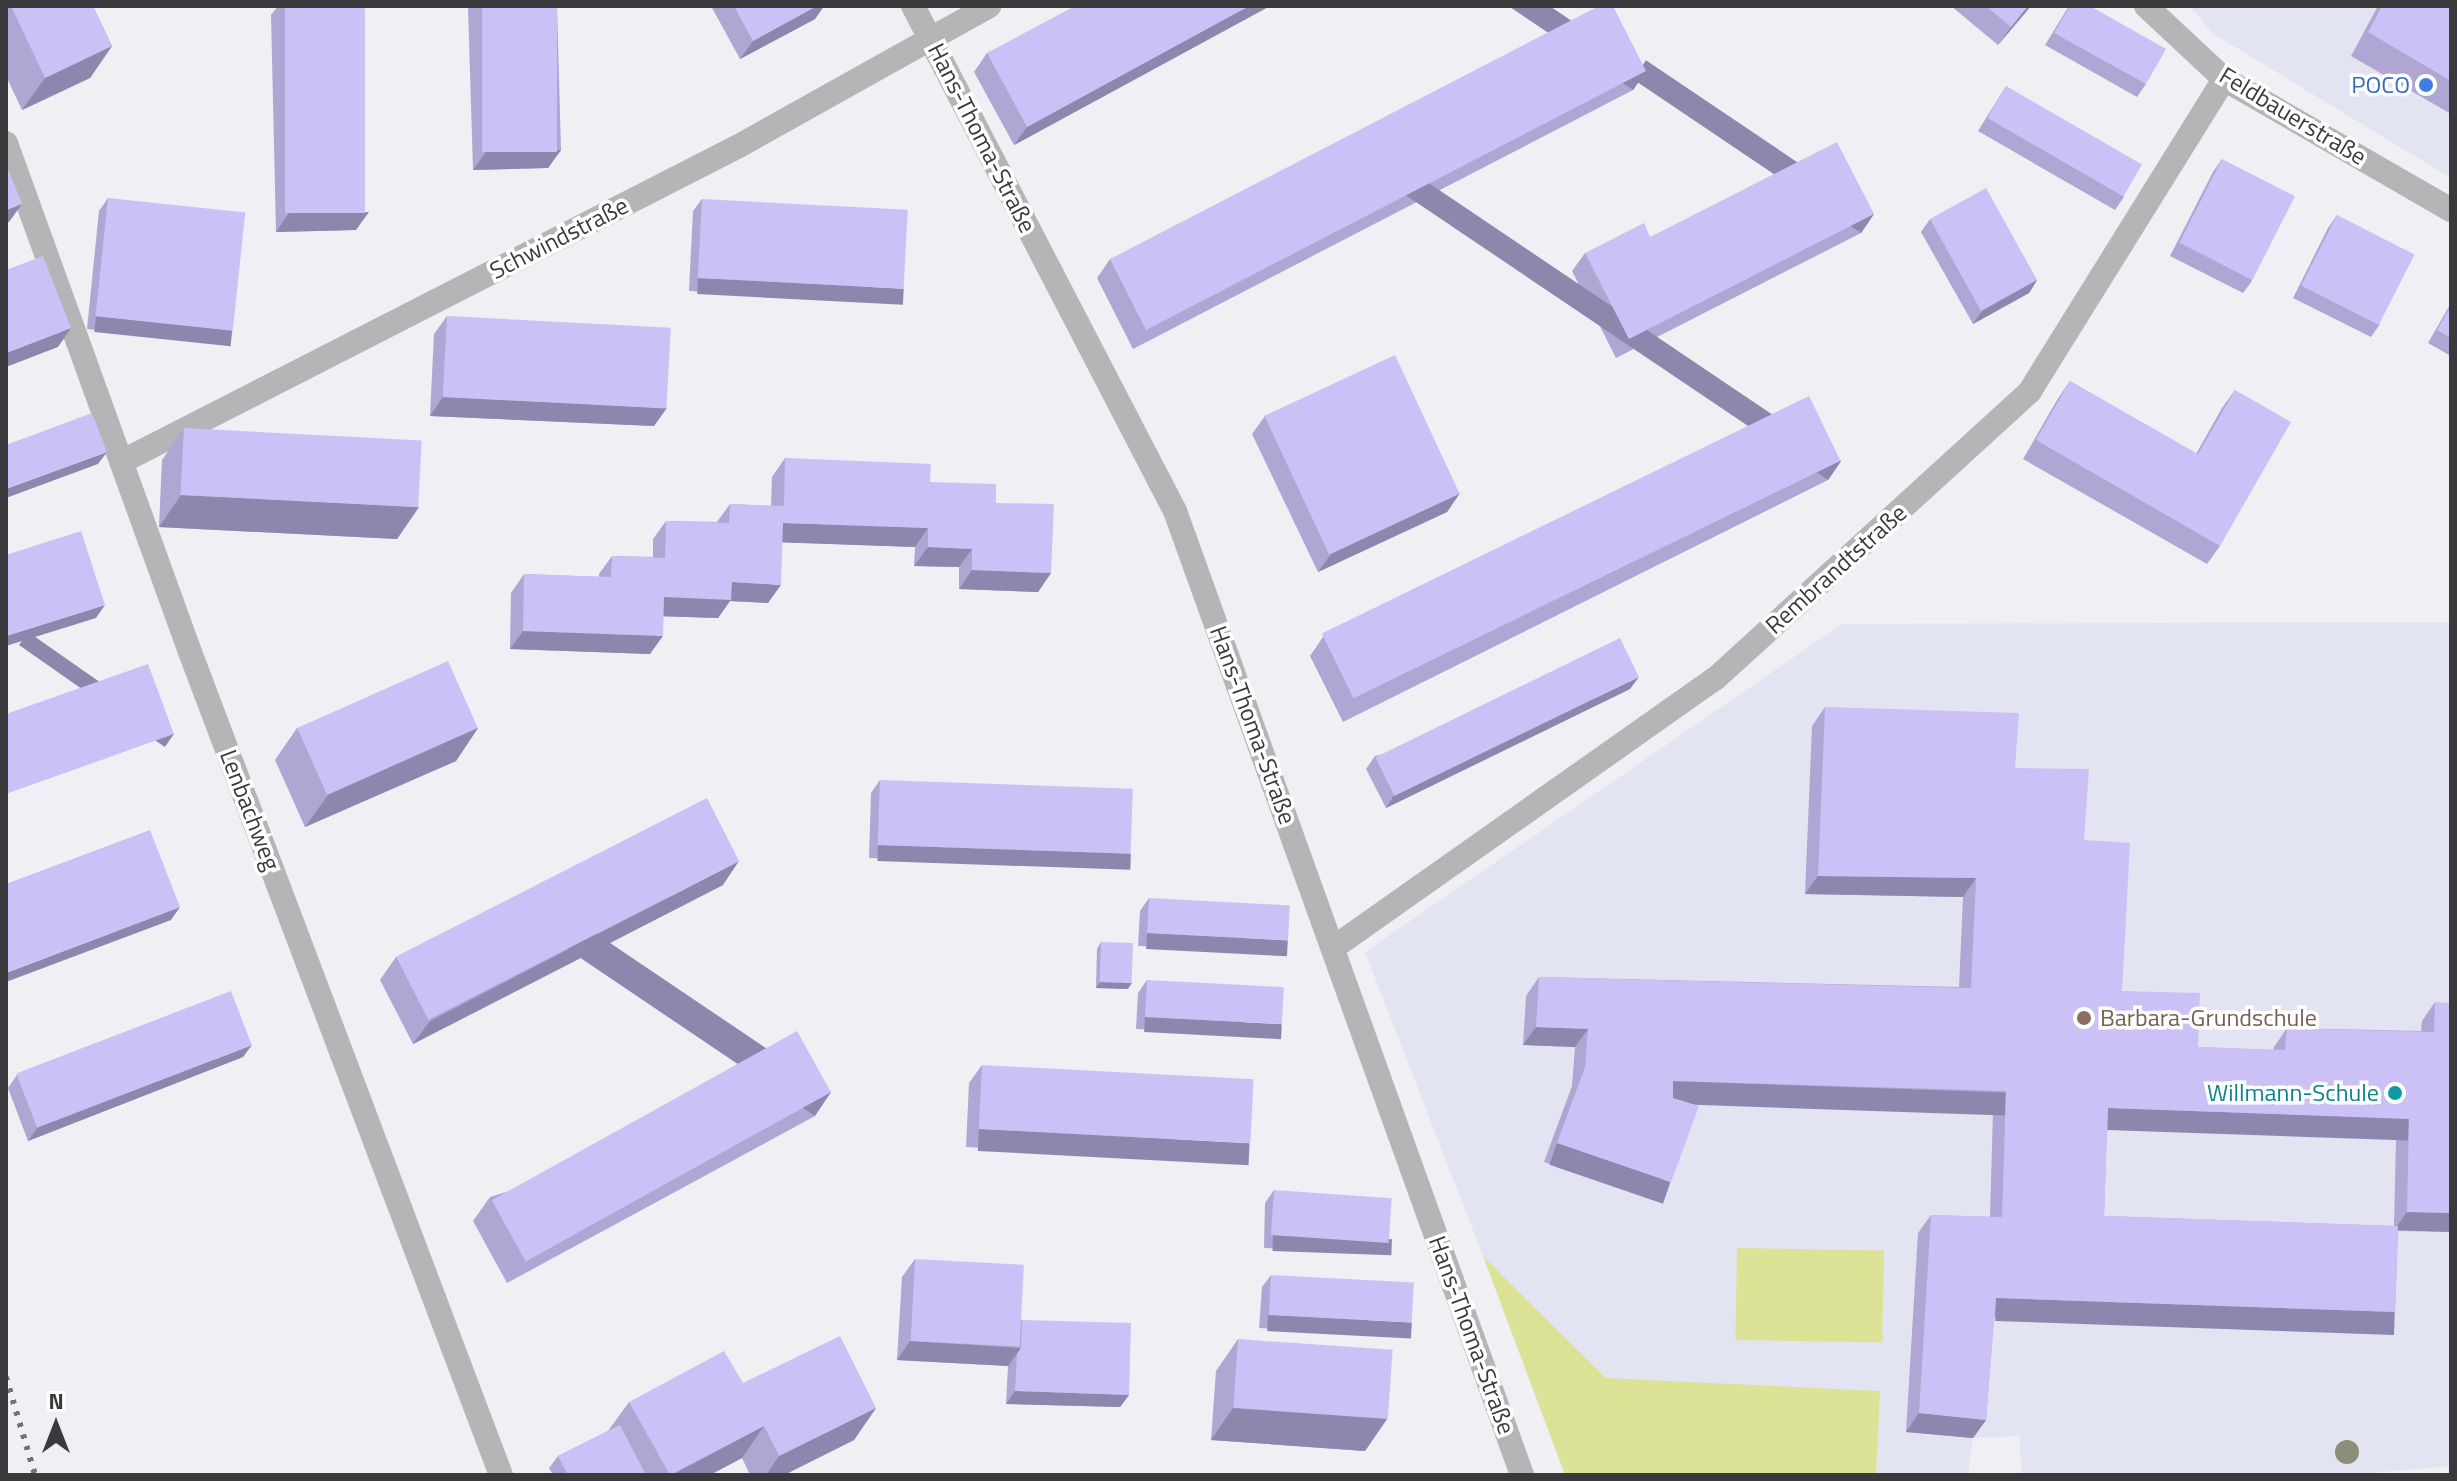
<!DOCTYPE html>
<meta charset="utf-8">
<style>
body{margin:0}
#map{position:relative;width:2457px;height:1481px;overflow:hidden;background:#efeff4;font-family:"Titillium Web",sans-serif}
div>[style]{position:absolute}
.built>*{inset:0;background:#e3e4f1}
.green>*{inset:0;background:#dde396;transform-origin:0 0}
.minor>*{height:24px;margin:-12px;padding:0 12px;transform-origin:12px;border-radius:12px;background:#b4b5b7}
.rail>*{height:6px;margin-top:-3px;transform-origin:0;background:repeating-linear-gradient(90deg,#737376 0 4px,transparent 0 12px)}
.trees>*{width:24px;height:24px;margin:-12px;border-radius:50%;background:#8d8e79}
.wall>*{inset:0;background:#afa6d4}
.shaded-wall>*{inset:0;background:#8e87ad;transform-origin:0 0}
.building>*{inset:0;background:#cbc1f7;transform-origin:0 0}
.dots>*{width:22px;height:22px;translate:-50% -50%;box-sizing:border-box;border:4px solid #fff;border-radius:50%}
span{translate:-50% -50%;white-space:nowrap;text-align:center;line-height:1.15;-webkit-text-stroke:7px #fff;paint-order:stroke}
.shop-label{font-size:24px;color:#366cbe}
.right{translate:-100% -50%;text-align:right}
.street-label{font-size:24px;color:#3a3a3c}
.education-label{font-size:24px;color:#785e54}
.left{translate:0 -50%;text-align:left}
.culture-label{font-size:24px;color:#0d838f}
.frame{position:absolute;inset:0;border:8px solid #3a3a3c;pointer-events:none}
.north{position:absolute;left:16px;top:1385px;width:80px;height:80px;-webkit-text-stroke:6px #fff;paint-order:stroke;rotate:0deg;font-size:22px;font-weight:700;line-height:32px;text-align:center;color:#3a3a3c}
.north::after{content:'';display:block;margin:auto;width:28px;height:36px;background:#3a3a3c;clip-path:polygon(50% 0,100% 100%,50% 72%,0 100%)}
</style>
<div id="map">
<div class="built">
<div style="clip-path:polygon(2190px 6px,2451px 6px,2451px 178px,2212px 33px)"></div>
<div style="clip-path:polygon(2451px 622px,2451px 1466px,2346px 1475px,2022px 1475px,2019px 1436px,1973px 1438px,1968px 1475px,1601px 1475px,1606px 1378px,1483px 1256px,1365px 952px,1842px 624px)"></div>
</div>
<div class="green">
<div style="left:1737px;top:1248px;width:147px;height:92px;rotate:1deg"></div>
<div style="clip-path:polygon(1483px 1256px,1606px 1378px,1880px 1391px,1876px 1475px,1565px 1475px)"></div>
</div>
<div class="minor">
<div style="left:913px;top:6px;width:569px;rotate:62.58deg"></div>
<div style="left:1175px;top:511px;width:1025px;rotate:70.2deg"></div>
<div style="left:2146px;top:6px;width:107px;rotate:43.1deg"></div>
<div style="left:2224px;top:79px;width:262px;rotate:30deg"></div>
<div style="left:6px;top:143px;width:541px;rotate:70.13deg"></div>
<div style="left:190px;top:652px;width:880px;rotate:69.3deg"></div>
<div style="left:123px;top:461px;width:690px;rotate:-27.09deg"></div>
<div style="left:737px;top:147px;width:289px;rotate:-29.2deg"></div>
<div style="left:1333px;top:948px;width:467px;rotate:-35.2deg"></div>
<div style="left:1715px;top:679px;width:427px;rotate:-42.4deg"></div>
<div style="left:2030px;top:391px;width:367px;rotate:-58.1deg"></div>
</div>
<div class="rail">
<div style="left:6px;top:1377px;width:102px;rotate:73.5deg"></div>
</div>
<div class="trees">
<div style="left:2347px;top:1452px"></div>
</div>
<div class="wall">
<div style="clip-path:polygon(6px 6px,93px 6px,112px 46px,90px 78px,22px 110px,6px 76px)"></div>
<div style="clip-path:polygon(278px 6px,365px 6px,356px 230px,276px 232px,271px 15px)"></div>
<div style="clip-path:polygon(468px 6px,557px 6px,561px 150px,548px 168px,473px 170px)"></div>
<div style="clip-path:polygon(711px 6px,824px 6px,815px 19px,740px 59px)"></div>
<div style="clip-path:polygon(1270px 6px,1014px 145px,974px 72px,987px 53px)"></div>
<div style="clip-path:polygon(1951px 6px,2031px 6px,1998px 45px)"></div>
<div style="clip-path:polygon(2069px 6px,2090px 6px,2146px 84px,2137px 97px,2045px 45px)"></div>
<div style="clip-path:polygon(2378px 6px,2451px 6px,2451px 114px,2351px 56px)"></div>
<div style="clip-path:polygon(1646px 71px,1633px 90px,1133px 349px,1097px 278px,1110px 259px)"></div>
<div style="clip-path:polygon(2006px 86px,2124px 197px,2115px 210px,1978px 131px)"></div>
<div style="clip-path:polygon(2222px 159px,2252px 281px,2243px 293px,2170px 256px,2213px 172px)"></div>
<div style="clip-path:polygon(108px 198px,223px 343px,87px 329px,99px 211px)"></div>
<div style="clip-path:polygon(702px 199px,895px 302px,689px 291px,693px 211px)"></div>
<div style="clip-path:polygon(1874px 214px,1861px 233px,1616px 358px,1572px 271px,1585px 253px,1650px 237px)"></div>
<div style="clip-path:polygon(2337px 215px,2380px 324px,2371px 337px,2293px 298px,2328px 228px)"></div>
<div style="clip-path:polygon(1930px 219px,2037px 280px,2029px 293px,1973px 324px,1921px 232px)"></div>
<div style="clip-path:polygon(2451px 303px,2451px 356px,2428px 343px)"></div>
<div style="clip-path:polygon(447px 316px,654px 426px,430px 416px,434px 334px)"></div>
<div style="clip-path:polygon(2070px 381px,2196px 454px,2222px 408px,2235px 390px,2220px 546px,2207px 564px,2023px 459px,2057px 400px)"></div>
<div style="clip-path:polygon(1265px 416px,1460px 493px,1447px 512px,1318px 572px,1252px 434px)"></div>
<div style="clip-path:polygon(184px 428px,419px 507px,397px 539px,159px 527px,162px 460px)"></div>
<div style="clip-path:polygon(785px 458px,930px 482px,996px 503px,1051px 573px,1038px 592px,959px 589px,959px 567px,914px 566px,915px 547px,782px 542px,768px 603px,730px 601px,718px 618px,663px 616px,650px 654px,510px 649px,511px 593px,524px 574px,599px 577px,599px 574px,612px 556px,653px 557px,653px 539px,666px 521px,717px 522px,730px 504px,771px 506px,772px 477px)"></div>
<div style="clip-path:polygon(1841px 461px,1828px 480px,1343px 722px,1310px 656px,1323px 637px)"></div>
<div style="clip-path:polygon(1630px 689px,1386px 808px,1366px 769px,1375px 756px)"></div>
<div style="clip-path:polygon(evenodd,1825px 707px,2015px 768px,2084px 840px,2122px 991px,2198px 1047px,2273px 1050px,2274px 1047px,2287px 1028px,2421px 1031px,2422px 1021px,2435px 1002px,2451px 1232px,2398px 1231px,2395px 1312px,2382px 1330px,1994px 1317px,1986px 1420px,1973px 1438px,1906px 1432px,1918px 1233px,1931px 1215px,1990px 1217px,1993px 1110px,1681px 1100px,1658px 1201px,1544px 1162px,1572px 1086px,1575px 1047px,1523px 1045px,1526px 996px,1539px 977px,1959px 987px,1963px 897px,1805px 894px,1812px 726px,1825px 707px,2107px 1127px,2396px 1138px,2394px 1226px,2104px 1216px,2107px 1127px)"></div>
<div style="clip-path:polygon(297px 728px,478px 728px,456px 761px,305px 827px,275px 760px)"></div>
<div style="clip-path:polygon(880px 780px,1131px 854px,1122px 867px,869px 858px,871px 793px)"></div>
<div style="clip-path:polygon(723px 885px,413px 1044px,380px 980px,396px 957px)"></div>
<div style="clip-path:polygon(1149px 898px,1280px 953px,1138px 946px,1140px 911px)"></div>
<div style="clip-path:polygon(1101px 942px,1128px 989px,1096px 988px,1097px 949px)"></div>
<div style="clip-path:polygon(1147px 980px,1273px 1036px,1136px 1029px,1138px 993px)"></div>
<div style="clip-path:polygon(243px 1057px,28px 1141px,8px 1088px,17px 1075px)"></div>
<div style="clip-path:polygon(982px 1065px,1237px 1162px,966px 1147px,969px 1083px)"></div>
<div style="clip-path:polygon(831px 1092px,815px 1116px,507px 1283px,473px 1221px,490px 1197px)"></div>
<div style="clip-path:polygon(1274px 1190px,1392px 1240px,1383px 1253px,1264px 1248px,1265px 1203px)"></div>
<div style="clip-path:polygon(915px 1259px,1022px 1320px,1129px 1395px,1120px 1407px,1006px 1404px,1008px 1366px,897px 1360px,902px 1277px)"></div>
<div style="clip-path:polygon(1271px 1275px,1403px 1336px,1259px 1328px,1262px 1287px)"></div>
<div style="clip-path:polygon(1238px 1339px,1387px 1419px,1365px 1451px,1211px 1440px,1216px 1371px)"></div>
<div style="clip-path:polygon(743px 1383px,876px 1408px,854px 1440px,784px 1475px,750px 1475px,742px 1458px,710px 1475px,553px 1475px,549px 1468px,558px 1456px,608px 1431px,629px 1402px)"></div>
</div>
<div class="shaded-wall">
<div style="clip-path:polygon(817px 6px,824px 6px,815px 19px,740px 59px,753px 41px)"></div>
<div style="clip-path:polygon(1249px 6px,1270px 6px,1014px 145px,1027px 127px)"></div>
<div style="clip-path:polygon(2028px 6px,2031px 6px,1998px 45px,2011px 27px)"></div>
<div style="clip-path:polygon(112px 46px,90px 78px,22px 110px,45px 78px)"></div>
<div style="left:1646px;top:71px;width:23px;height:563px;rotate:124deg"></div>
<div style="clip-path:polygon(561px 150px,548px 168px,473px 170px,486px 152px)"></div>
<div style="clip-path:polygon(22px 204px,9px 222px,6px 223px,6px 210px)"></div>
<div style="clip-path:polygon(369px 212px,356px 230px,276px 232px,289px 213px)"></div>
<div style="left:1874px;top:214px;width:23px;height:275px;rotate:124deg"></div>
<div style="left:698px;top:278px;width:206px;height:16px;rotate:3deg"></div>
<div style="clip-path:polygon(2037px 280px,2029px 293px,1973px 324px,1982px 311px)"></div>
<div style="left:96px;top:316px;width:137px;height:16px;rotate:6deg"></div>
<div style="clip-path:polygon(71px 328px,58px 347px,6px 367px,6px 353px)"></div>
<div style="clip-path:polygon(443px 397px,667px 408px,654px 426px,430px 416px)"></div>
<div style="clip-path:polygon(107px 452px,98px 464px,6px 498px,6px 489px)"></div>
<div style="left:1841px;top:461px;width:23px;height:542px;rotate:124deg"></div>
<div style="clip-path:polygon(1460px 493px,1447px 512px,1318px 572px,1331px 554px)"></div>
<div style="clip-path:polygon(181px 495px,419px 507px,397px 539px,159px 527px)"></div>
<div style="clip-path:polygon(783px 523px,928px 528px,915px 547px,770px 542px)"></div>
<div style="clip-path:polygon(928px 547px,972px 549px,959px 567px,914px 566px)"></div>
<div style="clip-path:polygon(972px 570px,1051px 573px,1038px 592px,959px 589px)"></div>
<div style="clip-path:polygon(732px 582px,781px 585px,768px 603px,730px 601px,718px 618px,651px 616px,664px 597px)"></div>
<div style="clip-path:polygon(105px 605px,96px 618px,6px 646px,6px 636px)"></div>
<div style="clip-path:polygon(523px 631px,663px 636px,650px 654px,510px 649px)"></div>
<div style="clip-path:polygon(1639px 677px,1630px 689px,1386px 808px,1394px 795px)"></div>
<div style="clip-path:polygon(478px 728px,456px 761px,305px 827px,328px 795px)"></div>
<div style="left:174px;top:734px;width:16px;height:178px;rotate:125deg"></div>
<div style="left:878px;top:845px;width:253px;height:16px;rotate:2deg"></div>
<div style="clip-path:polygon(739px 861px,723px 885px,413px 1044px,430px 1021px)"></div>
<div style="clip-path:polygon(1818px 876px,1976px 878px,1963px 897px,1805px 894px)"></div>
<div style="clip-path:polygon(180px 907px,171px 920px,6px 982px,6px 973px)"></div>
<div style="left:1147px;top:933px;width:141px;height:16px;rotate:3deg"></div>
<div style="clip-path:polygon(1100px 982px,1132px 983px,1128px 989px,1096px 988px)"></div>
<div style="left:1145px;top:1017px;width:137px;height:15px;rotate:3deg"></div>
<div style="clip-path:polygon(1536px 1027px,1588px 1029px,1575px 1047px,1523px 1045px)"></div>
<div style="clip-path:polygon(252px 1045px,243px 1057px,28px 1141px,37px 1128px)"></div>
<div style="left:1673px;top:1081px;width:333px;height:23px;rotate:2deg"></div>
<div style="left:831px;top:1092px;width:29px;height:350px;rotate:124deg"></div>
<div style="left:2108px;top:1108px;width:301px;height:22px;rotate:2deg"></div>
<div style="left:979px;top:1129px;width:271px;height:22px;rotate:3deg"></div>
<div style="left:1557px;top:1143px;width:120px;height:23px;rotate:19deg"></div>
<div style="clip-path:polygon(2407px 1212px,2451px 1213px,2451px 1232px,2394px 1230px)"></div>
<div style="left:1273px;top:1235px;width:119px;height:16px;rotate:2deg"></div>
<div style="left:1996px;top:1298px;width:399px;height:23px;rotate:2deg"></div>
<div style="left:1268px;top:1315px;width:144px;height:16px;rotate:3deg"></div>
<div style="clip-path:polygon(910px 1341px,1021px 1348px,1008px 1366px,897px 1360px)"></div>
<div style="clip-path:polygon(1015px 1391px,1129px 1395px,1120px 1407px,1006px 1404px)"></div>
<div style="clip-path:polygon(876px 1408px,854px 1440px,784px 1475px,766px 1475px,779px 1456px)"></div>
<div style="clip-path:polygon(1233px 1408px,1387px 1419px,1365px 1451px,1211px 1440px)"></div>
<div style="clip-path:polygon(1919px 1413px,1986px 1420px,1973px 1438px,1906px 1432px)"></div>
<div style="clip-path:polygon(764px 1426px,742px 1458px,710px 1475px,672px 1475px)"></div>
</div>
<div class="building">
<div style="clip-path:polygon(11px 6px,93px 6px,112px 46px,45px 78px)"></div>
<div style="left:285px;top:6px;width:80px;height:207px"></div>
<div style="left:482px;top:6px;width:75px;height:146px"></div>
<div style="clip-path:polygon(734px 6px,817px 6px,753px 41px)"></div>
<div style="clip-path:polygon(1075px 6px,1249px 6px,1027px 127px,987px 53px)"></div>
<div style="clip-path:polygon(1599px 6px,1613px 6px,1646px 71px,1146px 330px,1110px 259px)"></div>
<div style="clip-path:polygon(1986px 6px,2028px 6px,2011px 27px)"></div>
<div style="clip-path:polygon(2070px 6px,2090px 6px,2166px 49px,2146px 84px,2054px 33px)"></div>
<div style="clip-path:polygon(2382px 6px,2451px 6px,2451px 81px,2368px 32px)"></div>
<div style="left:2006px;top:86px;width:157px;height:37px;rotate:30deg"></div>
<div style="clip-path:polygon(1837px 142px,1874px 214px,1629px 339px,1585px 253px,1644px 223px,1650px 237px)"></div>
<div style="left:2222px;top:159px;width:82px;height:94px;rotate:27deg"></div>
<div style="clip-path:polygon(6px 164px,22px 204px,6px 210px)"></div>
<div style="left:1986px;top:188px;width:105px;height:64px;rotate:61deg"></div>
<div style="left:108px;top:198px;width:138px;height:119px;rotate:6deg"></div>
<div style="left:702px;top:199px;width:206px;height:79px;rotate:3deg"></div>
<div style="left:2337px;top:215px;width:87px;height:79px;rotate:27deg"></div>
<div style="clip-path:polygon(43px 256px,71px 328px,6px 353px,6px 270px)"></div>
<div style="clip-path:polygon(2451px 306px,2451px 338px,2437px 330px)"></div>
<div style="left:447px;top:316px;width:224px;height:81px;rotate:3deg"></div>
<div style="left:1395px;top:355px;width:153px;height:144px;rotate:65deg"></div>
<div style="clip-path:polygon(2070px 381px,2198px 454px,2235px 390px,2291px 422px,2220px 546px,2036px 440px)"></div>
<div style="left:1809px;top:396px;width:72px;height:542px;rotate:64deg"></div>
<div style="clip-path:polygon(92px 413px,107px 452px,6px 489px,6px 445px)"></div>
<div style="left:184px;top:428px;width:238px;height:67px;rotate:3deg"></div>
<div style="clip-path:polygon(785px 458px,931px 464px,930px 482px,996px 484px,996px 503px,1054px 504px,1051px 573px,972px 570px,972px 549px,928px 547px,928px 528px,783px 523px,781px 585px,732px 582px,731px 600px,664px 597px,663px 636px,523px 631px,524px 574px,611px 577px,612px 556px,665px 558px,666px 521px,729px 523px,730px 504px,784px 506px)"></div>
<div style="clip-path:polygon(81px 531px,105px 605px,6px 636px,6px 555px)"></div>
<div style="left:1620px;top:638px;width:43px;height:272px;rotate:64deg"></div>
<div style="left:448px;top:661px;width:73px;height:165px;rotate:66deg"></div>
<div style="clip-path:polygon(148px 664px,174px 734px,6px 794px,6px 714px)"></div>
<div style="clip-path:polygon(1825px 707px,2019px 713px,2015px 768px,2089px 769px,2084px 840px,2130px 843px,2122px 991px,2200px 993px,2198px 1047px,2285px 1050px,2287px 1028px,2434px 1032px,2435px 1002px,2451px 1003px,2451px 1213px,2407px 1212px,2409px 1119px,2108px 1108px,2104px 1216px,2398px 1226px,2395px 1312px,1996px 1298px,1986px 1420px,1919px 1413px,1931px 1215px,2002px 1217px,2006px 1091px,1673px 1081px,1673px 1098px,1699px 1106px,1671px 1182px,1557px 1143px,1585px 1067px,1588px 1029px,1536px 1027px,1539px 977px,1971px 988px,1976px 878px,1818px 876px)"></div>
<div style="left:880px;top:780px;width:253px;height:65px;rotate:2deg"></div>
<div style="left:707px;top:798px;width:71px;height:349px;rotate:63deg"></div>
<div style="clip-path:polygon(150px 830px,180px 907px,6px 973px,6px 884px)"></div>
<div style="left:1149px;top:898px;width:141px;height:35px;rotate:3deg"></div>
<div style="left:1101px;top:942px;width:32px;height:40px;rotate:2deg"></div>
<div style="left:1147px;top:980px;width:137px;height:37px;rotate:3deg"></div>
<div style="left:231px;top:991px;width:58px;height:230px;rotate:69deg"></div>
<div style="left:797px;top:1031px;width:70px;height:349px;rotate:61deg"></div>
<div style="left:982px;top:1065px;width:272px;height:64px;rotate:3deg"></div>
<div style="left:1274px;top:1190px;width:118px;height:45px;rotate:4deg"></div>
<div style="left:915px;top:1259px;width:109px;height:82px;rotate:3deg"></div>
<div style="left:1271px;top:1275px;width:143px;height:40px;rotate:3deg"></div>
<div style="clip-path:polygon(1022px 1320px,1131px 1323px,1129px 1395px,1015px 1391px,1017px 1354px,1021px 1348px)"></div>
<div style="clip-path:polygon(840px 1336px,876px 1408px,779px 1456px,764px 1426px,670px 1475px,629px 1402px,724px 1351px,743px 1383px)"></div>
<div style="left:1238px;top:1339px;width:155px;height:69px;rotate:4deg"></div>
<div style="clip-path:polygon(620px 1425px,646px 1475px,568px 1475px,558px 1456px)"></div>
</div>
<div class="dots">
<div style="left:2426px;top:85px;background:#3f7fe0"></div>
<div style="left:2084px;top:1018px;background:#8d6e63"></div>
<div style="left:2395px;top:1093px;background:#0f9aa8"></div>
</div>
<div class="shop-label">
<span class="right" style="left:2410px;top:85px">POCO</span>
</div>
<div class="street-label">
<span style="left:2293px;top:116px;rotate:31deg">Feldbauerstraße</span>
<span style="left:982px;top:138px;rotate:63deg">Hans-Thoma-Straße</span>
<span style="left:559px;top:238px;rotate:-27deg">Schwindstraße</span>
<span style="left:1836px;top:569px;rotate:-42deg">Rembrandtstraße</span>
<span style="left:1253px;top:725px;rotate:70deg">Hans-Thoma-Straße</span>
<span style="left:250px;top:810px;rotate:69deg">Lenbachweg</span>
<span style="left:1472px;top:1335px;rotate:70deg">Hans-Thoma-Straße</span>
</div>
<div class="education-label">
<span class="left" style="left:2100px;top:1018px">Barbara-Grundschule</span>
</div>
<div class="culture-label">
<span class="right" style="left:2379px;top:1093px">Willmann-Schule</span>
</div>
<div class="frame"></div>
<div class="north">N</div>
</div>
